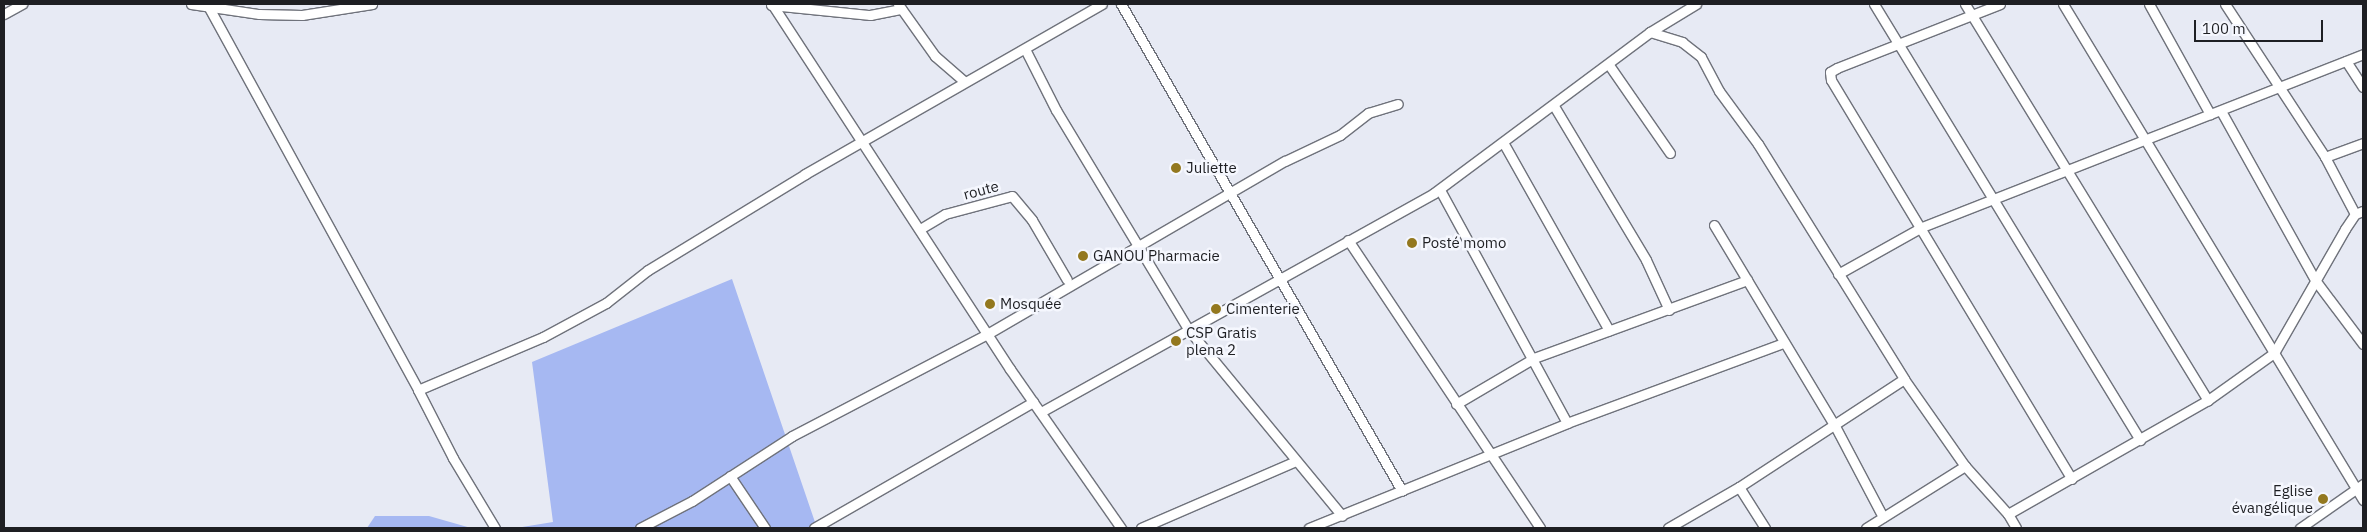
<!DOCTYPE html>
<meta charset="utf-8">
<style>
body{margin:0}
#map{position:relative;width:2367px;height:532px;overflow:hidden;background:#e7eaf4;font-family:"IBM Plex Sans",sans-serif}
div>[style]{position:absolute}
.forest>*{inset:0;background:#a6b8f2}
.roads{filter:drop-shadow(1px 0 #6f727b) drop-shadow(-1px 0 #6f727b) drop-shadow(0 1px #6f727b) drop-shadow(0 -1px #6f727b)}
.street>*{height:9px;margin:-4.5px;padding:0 4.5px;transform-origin:4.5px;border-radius:4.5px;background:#fff}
.dots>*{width:14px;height:14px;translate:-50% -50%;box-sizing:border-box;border:2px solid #f5f7fe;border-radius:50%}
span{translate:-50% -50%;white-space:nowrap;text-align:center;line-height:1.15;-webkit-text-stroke:5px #f5f7fe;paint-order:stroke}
.poi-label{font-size:15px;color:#1e1f23}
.left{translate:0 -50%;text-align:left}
.right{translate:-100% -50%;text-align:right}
.street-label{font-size:15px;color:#1e1f23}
.frame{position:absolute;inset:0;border:5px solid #1e1f23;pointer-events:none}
.scale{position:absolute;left:2194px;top:20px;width:129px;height:22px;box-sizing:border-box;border:2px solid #1e1f23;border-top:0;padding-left:6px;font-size:15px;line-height:18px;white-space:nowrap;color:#1e1f23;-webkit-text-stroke:4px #f5f7fe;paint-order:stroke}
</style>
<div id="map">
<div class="forest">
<div style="clip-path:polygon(732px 279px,817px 528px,516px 528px,553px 522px,532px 362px)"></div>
<div style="clip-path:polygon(375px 516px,429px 516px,471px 528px,367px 528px)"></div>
</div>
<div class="roads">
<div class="street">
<div style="left:191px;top:4px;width:69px;rotate:8.4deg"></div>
<div style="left:259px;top:14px;width:43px;rotate:1.3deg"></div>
<div style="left:302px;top:15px;width:71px;rotate:-8.9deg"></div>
<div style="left:207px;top:4px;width:440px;rotate:61.3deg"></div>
<div style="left:772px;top:4px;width:436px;rotate:56.9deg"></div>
<div style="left:1010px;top:369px;width:194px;rotate:55.1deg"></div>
<div style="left:898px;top:4px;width:64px;rotate:54.6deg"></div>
<div style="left:935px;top:56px;width:38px;rotate:41deg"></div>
<div style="left:1121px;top:4px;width:562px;rotate:60.01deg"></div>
<div style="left:1874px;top:4px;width:511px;rotate:58.61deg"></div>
<div style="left:1965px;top:4px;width:465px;rotate:58.5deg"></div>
<div style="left:2000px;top:4px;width:175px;rotate:158.6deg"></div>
<div style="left:1837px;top:68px;width:8px;rotate:150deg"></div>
<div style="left:1830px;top:72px;width:8px;rotate:83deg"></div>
<div style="left:1831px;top:80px;width:466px;rotate:58.9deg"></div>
<div style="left:2063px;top:4px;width:580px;rotate:58.83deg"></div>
<div style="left:2149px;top:4px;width:126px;rotate:61deg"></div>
<div style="left:2225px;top:4px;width:183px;rotate:56.8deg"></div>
<div style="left:2325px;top:157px;width:64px;rotate:62.2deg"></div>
<div style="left:771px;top:5px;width:100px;rotate:5.8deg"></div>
<div style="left:870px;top:15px;width:32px;rotate:-11deg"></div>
<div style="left:4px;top:14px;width:21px;rotate:-29deg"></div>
<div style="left:1650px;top:32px;width:34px;rotate:17deg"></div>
<div style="left:1682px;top:42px;width:24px;rotate:38deg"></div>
<div style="left:1701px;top:57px;width:38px;rotate:62deg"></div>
<div style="left:1719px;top:91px;width:66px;rotate:53.7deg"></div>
<div style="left:1758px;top:144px;width:277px;rotate:58.1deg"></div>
<div style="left:1904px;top:379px;width:106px;rotate:55deg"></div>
<div style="left:1965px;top:466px;width:64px;rotate:48.1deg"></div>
<div style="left:2008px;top:514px;width:16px;rotate:60deg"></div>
<div style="left:1025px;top:49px;width:68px;rotate:63.1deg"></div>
<div style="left:1056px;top:110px;width:256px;rotate:58.9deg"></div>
<div style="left:1188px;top:329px;width:242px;rotate:50.5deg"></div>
<div style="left:2346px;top:61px;width:31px;rotate:57deg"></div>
<div style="left:1609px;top:65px;width:107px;rotate:55.3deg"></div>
<div style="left:1554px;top:106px;width:179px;rotate:59.1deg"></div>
<div style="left:1646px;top:260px;width:55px;rotate:65.3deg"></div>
<div style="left:2221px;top:111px;width:193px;rotate:60.9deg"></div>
<div style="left:2315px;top:280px;width:80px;rotate:53.1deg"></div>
<div style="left:1504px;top:144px;width:214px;rotate:60.6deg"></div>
<div style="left:2325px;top:157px;width:40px;rotate:-20.2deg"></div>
<div style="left:1440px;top:190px;width:265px;rotate:61.4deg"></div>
<div style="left:1714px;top:225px;width:235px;rotate:59deg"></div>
<div style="left:1835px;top:426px;width:103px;rotate:62.2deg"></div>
<div style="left:920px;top:229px;width:29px;rotate:-31deg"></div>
<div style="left:945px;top:214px;width:69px;rotate:-15deg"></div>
<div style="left:1012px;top:196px;width:31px;rotate:50deg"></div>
<div style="left:1032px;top:220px;width:69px;rotate:59.7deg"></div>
<div style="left:1348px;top:240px;width:346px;rotate:56.3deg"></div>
<div style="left:1838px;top:274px;width:96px;rotate:-29.2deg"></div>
<div style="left:1922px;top:227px;width:474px;rotate:-21.4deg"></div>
<div style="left:1456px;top:404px;width:91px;rotate:-30.5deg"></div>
<div style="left:1534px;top:358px;width:227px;rotate:-20.1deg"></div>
<div style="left:1041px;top:412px;width:450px;rotate:-29.1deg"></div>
<div style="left:1434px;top:193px;width:269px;rotate:-36.7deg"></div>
<div style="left:1650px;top:32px;width:54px;rotate:-31.3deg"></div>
<div style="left:730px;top:476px;width:63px;rotate:56.1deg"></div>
<div style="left:1739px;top:487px;width:49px;rotate:57.6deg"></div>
<div style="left:2008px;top:514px;width:230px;rotate:-29.7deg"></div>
<div style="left:2208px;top:400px;width:81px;rotate:-35.5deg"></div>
<div style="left:2274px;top:353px;width:143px;rotate:-60.2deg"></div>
<div style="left:2345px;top:229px;width:18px;rotate:-56deg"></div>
<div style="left:2355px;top:214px;width:9px;rotate:-21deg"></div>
<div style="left:495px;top:528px;width:82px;rotate:-121deg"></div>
<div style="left:453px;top:458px;width:76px;rotate:-117.2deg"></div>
<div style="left:418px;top:390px;width:136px;rotate:-23deg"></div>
<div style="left:543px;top:337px;width:72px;rotate:-28.4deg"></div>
<div style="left:606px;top:303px;width:53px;rotate:-38.2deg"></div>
<div style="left:648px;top:270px;width:184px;rotate:-31.4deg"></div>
<div style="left:805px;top:174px;width:342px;rotate:-29.8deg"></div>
<div style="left:640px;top:528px;width:59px;rotate:-27.4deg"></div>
<div style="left:692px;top:501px;width:119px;rotate:-33deg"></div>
<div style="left:792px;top:436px;width:222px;rotate:-27.6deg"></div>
<div style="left:989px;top:333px;width:342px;rotate:-30.2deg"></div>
<div style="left:1285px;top:161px;width:61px;rotate:-25.3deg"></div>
<div style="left:1340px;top:135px;width:36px;rotate:-38deg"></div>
<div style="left:1368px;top:113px;width:31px;rotate:-17deg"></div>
<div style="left:814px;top:528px;width:253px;rotate:-29.9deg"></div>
<div style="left:1141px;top:528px;width:169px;rotate:-23.4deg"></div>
<div style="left:1309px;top:528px;width:279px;rotate:-22.1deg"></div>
<div style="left:1567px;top:423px;width:230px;rotate:-20.3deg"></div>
<div style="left:1668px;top:528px;width:82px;rotate:-30deg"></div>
<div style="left:1739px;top:487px;width:197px;rotate:-33.2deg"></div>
<div style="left:1866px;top:528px;width:117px;rotate:-32.1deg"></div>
<div style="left:2300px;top:528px;width:77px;rotate:-34.9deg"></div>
</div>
</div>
<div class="dots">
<div style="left:1176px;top:168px;background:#93781f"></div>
<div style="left:1412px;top:243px;background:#93781f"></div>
<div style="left:1083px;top:256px;background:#93781f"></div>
<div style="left:990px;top:304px;background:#93781f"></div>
<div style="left:1216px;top:309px;background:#93781f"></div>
<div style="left:1176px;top:341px;background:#93781f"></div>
<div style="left:2323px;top:499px;background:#93781f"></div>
</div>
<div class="poi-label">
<span class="left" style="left:1186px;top:168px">Juliette</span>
<span class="left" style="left:1422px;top:243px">Posté momo</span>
<span class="left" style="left:1093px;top:256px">GANOU Pharmacie</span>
<span class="left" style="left:1000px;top:304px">Mosquée</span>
<span class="left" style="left:1226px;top:309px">Cimenterie</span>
<span class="left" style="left:1186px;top:341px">CSP Gratis<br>plena 2</span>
<span class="right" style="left:2313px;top:499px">Eglise<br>évangélique</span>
</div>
<div class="street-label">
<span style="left:981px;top:190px;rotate:-15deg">route</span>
</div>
<div class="frame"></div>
<div class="scale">100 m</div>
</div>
